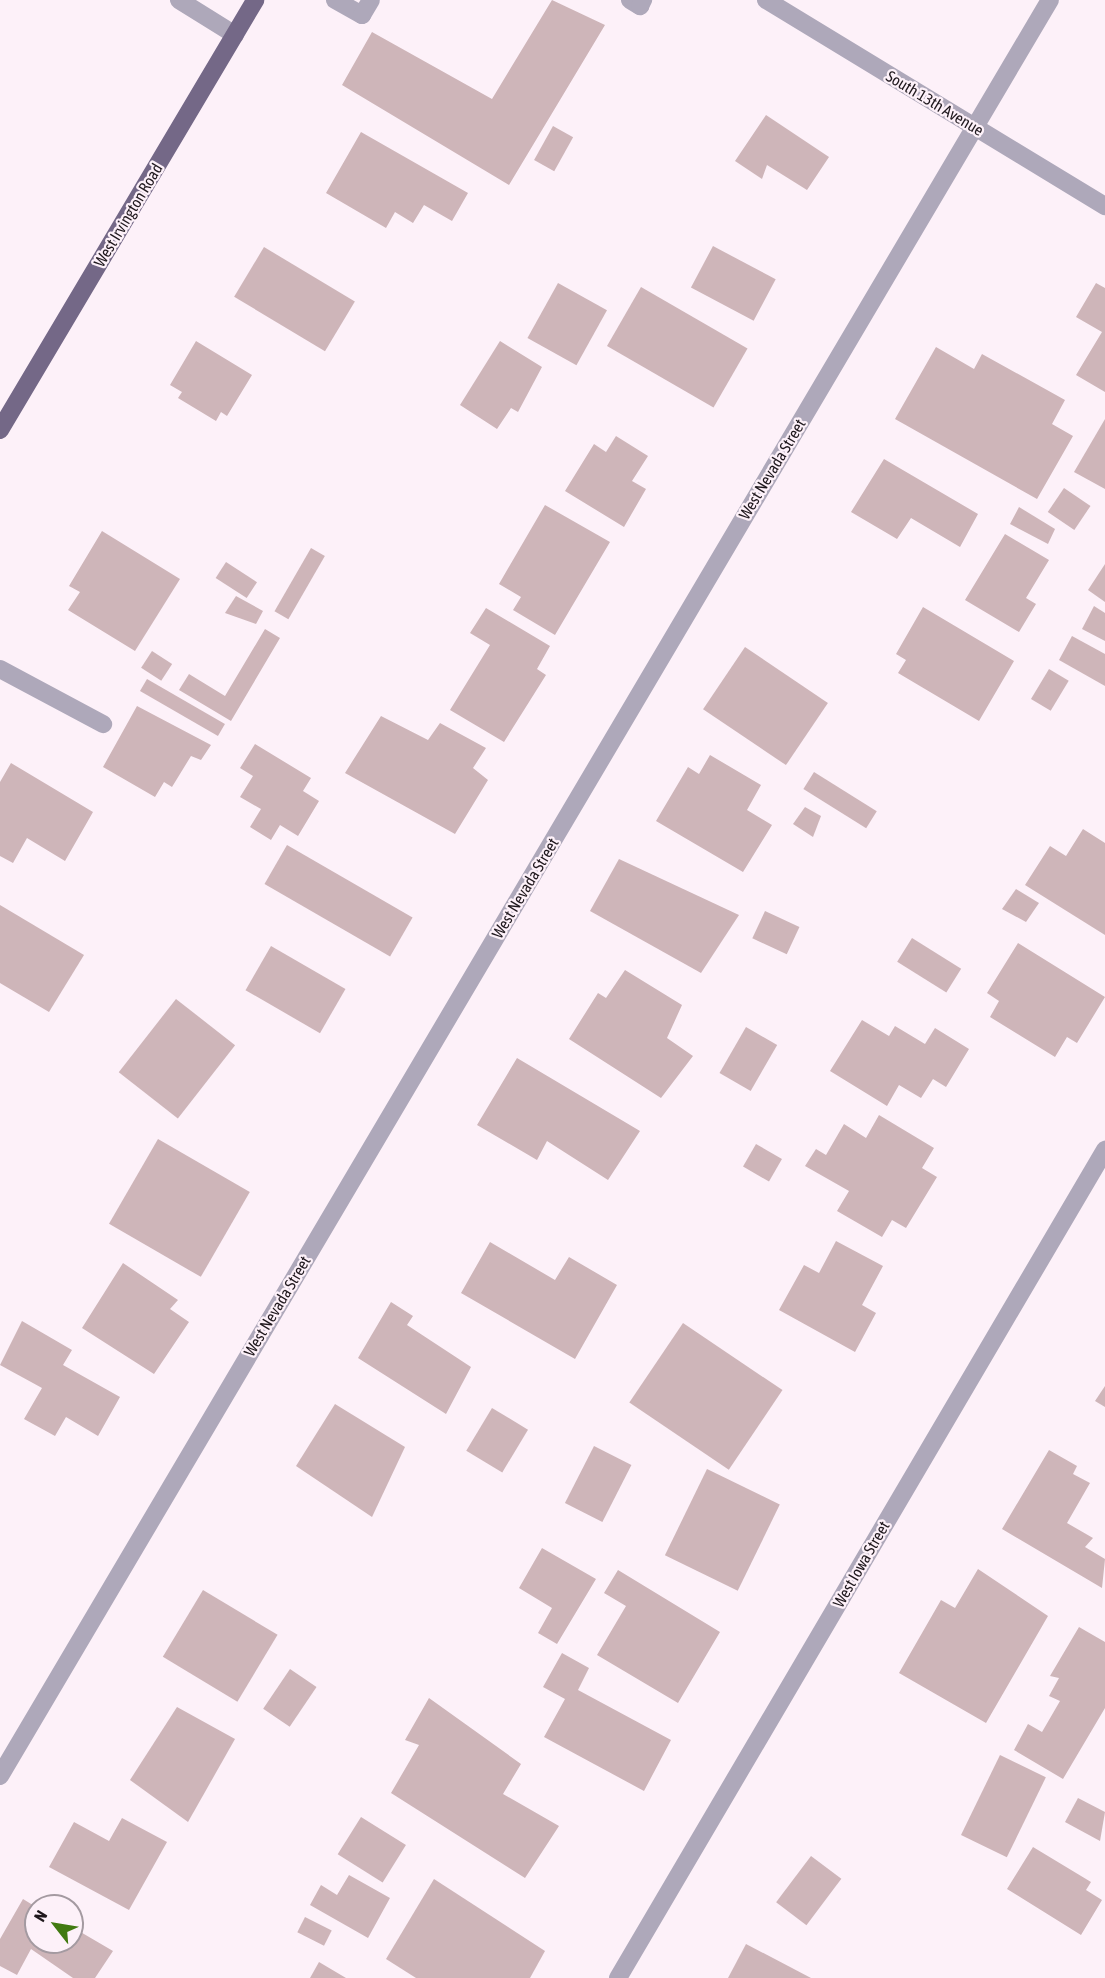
<!DOCTYPE html>
<style>
body{margin:0}
#map{position:relative;width:1105px;height:1978px;overflow:hidden;background:#fdf1f9;font-family:"Asap Condensed",sans-serif}
div>[style]{position:absolute}
.building>*{inset:0;background:#ceb5b9;transform-origin:0 0}
.minor>*{height:18px;margin:-9px;padding:0 9px;transform-origin:9px;border-radius:9px;background:#aea8ba}
.major>*{height:18px;margin:-9px;padding:0 9px;transform-origin:9px;border-radius:9px;background:#746887}
span{translate:-50% -50%;white-space:nowrap;text-align:center;line-height:1.15;-webkit-text-stroke:4.5px #fdf1f9;paint-order:stroke}
.street-label{font-size:16px;color:#1f181d}
.north{position:absolute;left:24px;top:1894px;width:60px;height:60px;box-sizing:border-box;background:#fdf1f9;border:2px solid #a49aa1;border-radius:50%;rotate:301deg;font-size:16px;font-weight:700;line-height:24px;text-align:center;color:#1f181d}
.north::after{content:'';display:block;margin:auto;width:21px;height:27px;background:#417a11;clip-path:polygon(50% 0,100% 100%,50% 72%,0 100%)}
</style>
<div id="map">
<div class="building">
<div style="clip-path:polygon(552px 0,605px 25px,509px 185px,342px 85px,372px 32px,492px 99px)"></div>
<div style="clip-path:polygon(766px 115px,829px 157px,807px 190px,767px 165px,762px 179px,735px 161px)"></div>
<div style="left:553px;top:126px;width:23px;height:39px;rotate:29deg"></div>
<div style="clip-path:polygon(361px 132px,468px 193px,452px 221px,424px 205px,413px 223px,395px 212px,386px 228px,326px 193px)"></div>
<div style="left:713px;top:246px;width:71px;height:47px;rotate:28deg"></div>
<div style="left:264px;top:247px;width:106px;height:58px;rotate:31deg"></div>
<div style="left:558px;top:283px;width:56px;height:63px;rotate:29deg"></div>
<div style="clip-path:polygon(1096px 283px,1105px 288px,1105px 392px,1076px 375px,1102px 332px,1076px 317px)"></div>
<div style="left:641px;top:287px;width:123px;height:68px;rotate:30deg"></div>
<div style="clip-path:polygon(196px 341px,252px 375px,227px 416px,221px 412px,216px 421px,178px 398px,182px 392px,170px 385px)"></div>
<div style="clip-path:polygon(500px 341px,542px 367px,518px 412px,511px 408px,497px 429px,460px 405px)"></div>
<div style="clip-path:polygon(936px 347px,974px 369px,982px 354px,1065px 400px,1052px 424px,1073px 436px,1037px 499px,895px 419px)"></div>
<div style="clip-path:polygon(1105px 419px,1105px 489px,1074px 472px)"></div>
<div style="clip-path:polygon(616px 436px,648px 456px,632px 481px,646px 489px,624px 527px,565px 491px,594px 444px,606px 452px)"></div>
<div style="clip-path:polygon(884px 459px,978px 514px,960px 547px,911px 518px,897px 539px,851px 512px)"></div>
<div style="left:1064px;top:488px;width:32px;height:29px;rotate:34deg"></div>
<div style="clip-path:polygon(545px 505px,610px 542px,555px 635px,513px 610px,521px 597px,499px 584px)"></div>
<div style="clip-path:polygon(1019px 507px,1055px 529px,1048px 544px,1010px 524px)"></div>
<div style="clip-path:polygon(102px 531px,180px 579px,135px 651px,68px 610px,80px 592px,69px 586px)"></div>
<div style="clip-path:polygon(1005px 534px,1049px 560px,1026px 598px,1036px 604px,1019px 632px,965px 600px)"></div>
<div style="left:311px;top:548px;width:16px;height:73px;rotate:30deg"></div>
<div style="left:226px;top:562px;width:37px;height:19px;rotate:33deg"></div>
<div style="clip-path:polygon(1105px 564px,1105px 602px,1088px 590px)"></div>
<div style="clip-path:polygon(236px 596px,263px 611px,256px 624px,225px 613px)"></div>
<div style="clip-path:polygon(1094px 606px,1105px 613px,1105px 641px,1082px 629px)"></div>
<div style="clip-path:polygon(923px 607px,1014px 661px,979px 721px,898px 673px,906px 660px,896px 654px)"></div>
<div style="clip-path:polygon(486px 608px,550px 646px,537px 669px,546px 675px,504px 742px,450px 710px,490px 645px,470px 633px)"></div>
<div style="clip-path:polygon(265px 629px,280px 638px,231px 721px,179px 690px,189px 674px,225px 696px)"></div>
<div style="clip-path:polygon(1072px 636px,1105px 654px,1105px 686px,1059px 660px)"></div>
<div style="left:745px;top:647px;width:100px;height:75px;rotate:34deg"></div>
<div style="left:152px;top:651px;width:24px;height:20px;rotate:33deg"></div>
<div style="left:1049px;top:669px;width:23px;height:35px;rotate:31deg"></div>
<div style="left:147px;top:679px;width:90px;height:14px;rotate:30deg"></div>
<div style="clip-path:polygon(137px 706px,211px 745px,201px 760px,191px 756px,172px 787px,164px 782px,155px 797px,103px 767px)"></div>
<div style="clip-path:polygon(381px 716px,428px 740px,440px 723px,486px 748px,473px 768px,488px 780px,455px 834px,345px 773px)"></div>
<div style="clip-path:polygon(255px 744px,311px 778px,303px 791px,319px 801px,298px 836px,280px 825px,271px 840px,250px 827px,261px 809px,240px 797px,253px 776px,240px 768px)"></div>
<div style="clip-path:polygon(710px 755px,761px 785px,747px 810px,772px 825px,743px 872px,656px 821px,688px 767px,699px 774px)"></div>
<div style="clip-path:polygon(11px 763px,93px 812px,65px 861px,27px 838px,13px 863px,0 856px,0 782px)"></div>
<div style="left:814px;top:772px;width:74px;height:20px;rotate:32deg"></div>
<div style="clip-path:polygon(805px 807px,821px 816px,813px 837px,793px 824px)"></div>
<div style="clip-path:polygon(1083px 829px,1105px 843px,1105px 935px,1025px 885px,1050px 846px,1066px 856px)"></div>
<div style="left:287px;top:845px;width:145px;height:45px;rotate:30deg"></div>
<div style="clip-path:polygon(619px 859px,739px 915px,701px 973px,590px 911px)"></div>
<div style="clip-path:polygon(1016px 889px,1039px 903px,1026px 922px,1002px 909px)"></div>
<div style="clip-path:polygon(0 905px,84px 955px,49px 1012px,0 983px)"></div>
<div style="left:765px;top:911px;width:38px;height:30px;rotate:25deg"></div>
<div style="left:912px;top:938px;width:58px;height:28px;rotate:32deg"></div>
<div style="clip-path:polygon(1018px 943px,1105px 997px,1077px 1043px,1067px 1037px,1055px 1057px,990px 1017px,999px 1001px,987px 993px)"></div>
<div style="left:271px;top:946px;width:86px;height:51px;rotate:30deg"></div>
<div style="clip-path:polygon(625px 970px,682px 1005px,667px 1038px,693px 1056px,661px 1098px,569px 1039px,598px 993px,606px 998px)"></div>
<div style="left:176px;top:999px;width:75px;height:93px;rotate:38deg"></div>
<div style="clip-path:polygon(862px 1020px,889px 1036px,895px 1026px,925px 1044px,935px 1028px,969px 1049px,946px 1087px,933px 1079px,921px 1098px,899px 1085px,887px 1106px,830px 1071px)"></div>
<div style="left:746px;top:1027px;width:36px;height:53px;rotate:30deg"></div>
<div style="clip-path:polygon(517px 1058px,640px 1131px,608px 1180px,547px 1141px,537px 1160px,477px 1125px)"></div>
<div style="clip-path:polygon(879px 1115px,934px 1148px,922px 1168px,937px 1177px,906px 1228px,892px 1220px,882px 1237px,837px 1211px,849px 1191px,805px 1166px,816px 1149px,826px 1155px,844px 1124px,866px 1138px)"></div>
<div style="left:158px;top:1139px;width:106px;height:98px;rotate:30deg"></div>
<div style="left:756px;top:1144px;width:30px;height:26px;rotate:30deg"></div>
<div style="clip-path:polygon(836px 1241px,883px 1266px,862px 1305px,876px 1313px,855px 1352px,779px 1310px,804px 1265px,819px 1273px)"></div>
<div style="clip-path:polygon(490px 1242px,555px 1280px,569px 1257px,617px 1285px,575px 1359px,461px 1293px)"></div>
<div style="clip-path:polygon(123px 1263px,178px 1300px,170px 1309px,189px 1322px,154px 1374px,82px 1328px)"></div>
<div style="clip-path:polygon(391px 1302px,413px 1316px,407px 1325px,471px 1367px,446px 1414px,358px 1358px)"></div>
<div style="clip-path:polygon(22px 1321px,72px 1350px,63px 1365px,120px 1397px,98px 1436px,66px 1417px,55px 1436px,24px 1419px,42px 1388px,0 1365px)"></div>
<div style="left:683px;top:1323px;width:120px;height:96px;rotate:34deg"></div>
<div style="clip-path:polygon(1105px 1386px,1105px 1407px,1095px 1401px)"></div>
<div style="clip-path:polygon(335px 1404px,405px 1447px,372px 1517px,296px 1466px)"></div>
<div style="left:492px;top:1408px;width:42px;height:50px;rotate:31deg"></div>
<div style="left:594px;top:1446px;width:42px;height:64px;rotate:27deg"></div>
<div style="clip-path:polygon(1049px 1450px,1077px 1466px,1073px 1474px,1090px 1483px,1067px 1523px,1093px 1538px,1085px 1547px,1105px 1559px,1102px 1588px,1002px 1529px)"></div>
<div style="left:707px;top:1469px;width:81px;height:96px;rotate:26deg"></div>
<div style="clip-path:polygon(542px 1548px,596px 1579px,557px 1644px,538px 1633px,552px 1608px,519px 1588px)"></div>
<div style="clip-path:polygon(978px 1569px,1048px 1616px,986px 1723px,899px 1673px,941px 1600px,955px 1608px)"></div>
<div style="clip-path:polygon(618px 1570px,720px 1632px,678px 1703px,597px 1655px,626px 1606px,604px 1593px)"></div>
<div style="left:203px;top:1590px;width:87px;height:78px;rotate:31deg"></div>
<div style="clip-path:polygon(1079px 1627px,1105px 1642px,1105px 1708px,1063px 1779px,1014px 1750px,1028px 1724px,1042px 1732px,1060px 1701px,1049px 1696px,1059px 1678px,1050px 1676px)"></div>
<div style="clip-path:polygon(562px 1653px,589px 1668px,578px 1690px,671px 1740px,644px 1791px,544px 1737px,565px 1699px,543px 1687px)"></div>
<div style="left:290px;top:1669px;width:32px;height:48px;rotate:34deg"></div>
<div style="clip-path:polygon(429px 1698px,521px 1764px,503px 1794px,559px 1826px,525px 1878px,391px 1793px,419px 1745px,405px 1740px)"></div>
<div style="clip-path:polygon(177px 1707px,235px 1739px,188px 1822px,130px 1780px)"></div>
<div style="left:1000px;top:1755px;width:51px;height:89px;rotate:26deg"></div>
<div style="clip-path:polygon(1078px 1798px,1105px 1812px,1100px 1841px,1065px 1822px)"></div>
<div style="left:361px;top:1817px;width:53px;height:44px;rotate:32deg"></div>
<div style="clip-path:polygon(122px 1818px,167px 1842px,129px 1910px,49px 1867px,74px 1822px,109px 1841px)"></div>
<div style="clip-path:polygon(1033px 1847px,1091px 1882px,1086px 1890px,1102px 1900px,1081px 1935px,1007px 1889px)"></div>
<div style="left:811px;top:1856px;width:38px;height:58px;rotate:37deg"></div>
<div style="clip-path:polygon(349px 1875px,390px 1898px,368px 1938px,310px 1905px,321px 1885px,337px 1895px)"></div>
<div style="clip-path:polygon(434px 1879px,545px 1951px,530px 1978px,416px 1978px,386px 1959px)"></div>
<div style="clip-path:polygon(23px 1899px,36px 1907px,36px 1942px,72px 1942px,72px 1927px,113px 1951px,95px 1978px,73px 1978px,31px 1949px,17px 1975px,0 1966px,0 1939px)"></div>
<div style="left:305px;top:1917px;width:30px;height:17px;rotate:27deg"></div>
<div style="clip-path:polygon(746px 1944px,811px 1978px,728px 1978px)"></div>
<div style="clip-path:polygon(319px 1962px,346px 1978px,310px 1978px)"></div>
</div>
<div class="minor">
<div style="left:179px;top:0;width:66px;rotate:32deg"></div>
<div style="left:335px;top:0;width:31px;rotate:29deg"></div>
<div style="left:362px;top:15px;width:17px;rotate:-59deg"></div>
<div style="left:630px;top:0;width:12px;rotate:31deg"></div>
<div style="left:640px;top:6px;width:7px;rotate:-63deg"></div>
<div style="left:766px;top:0;width:397px;rotate:31.3deg"></div>
<div style="left:0;top:669px;width:117px;rotate:28.1deg"></div>
<div style="left:0;top:1776px;width:2063px;rotate:-59.41deg"></div>
<div style="left:618px;top:1978px;width:961px;rotate:-59.54deg"></div>
</div>
<div class="major">
<div style="left:0;top:430px;width:500px;rotate:-59.3deg"></div>
</div>
<div class="street-label">
<span style="left:935px;top:103px;rotate:31deg">South 13th Avenue</span>
<span style="left:128px;top:215px;rotate:-59deg">West Irvington Road</span>
<span style="left:772px;top:469px;rotate:-59deg">West Nevada Street</span>
<span style="left:525px;top:888px;rotate:-59deg">West Nevada Street</span>
<span style="left:277px;top:1306px;rotate:-59deg">West Nevada Street</span>
<span style="left:861px;top:1564px;rotate:-60deg">West Iowa Street</span>
</div>
<div class="north">N</div>
</div>
